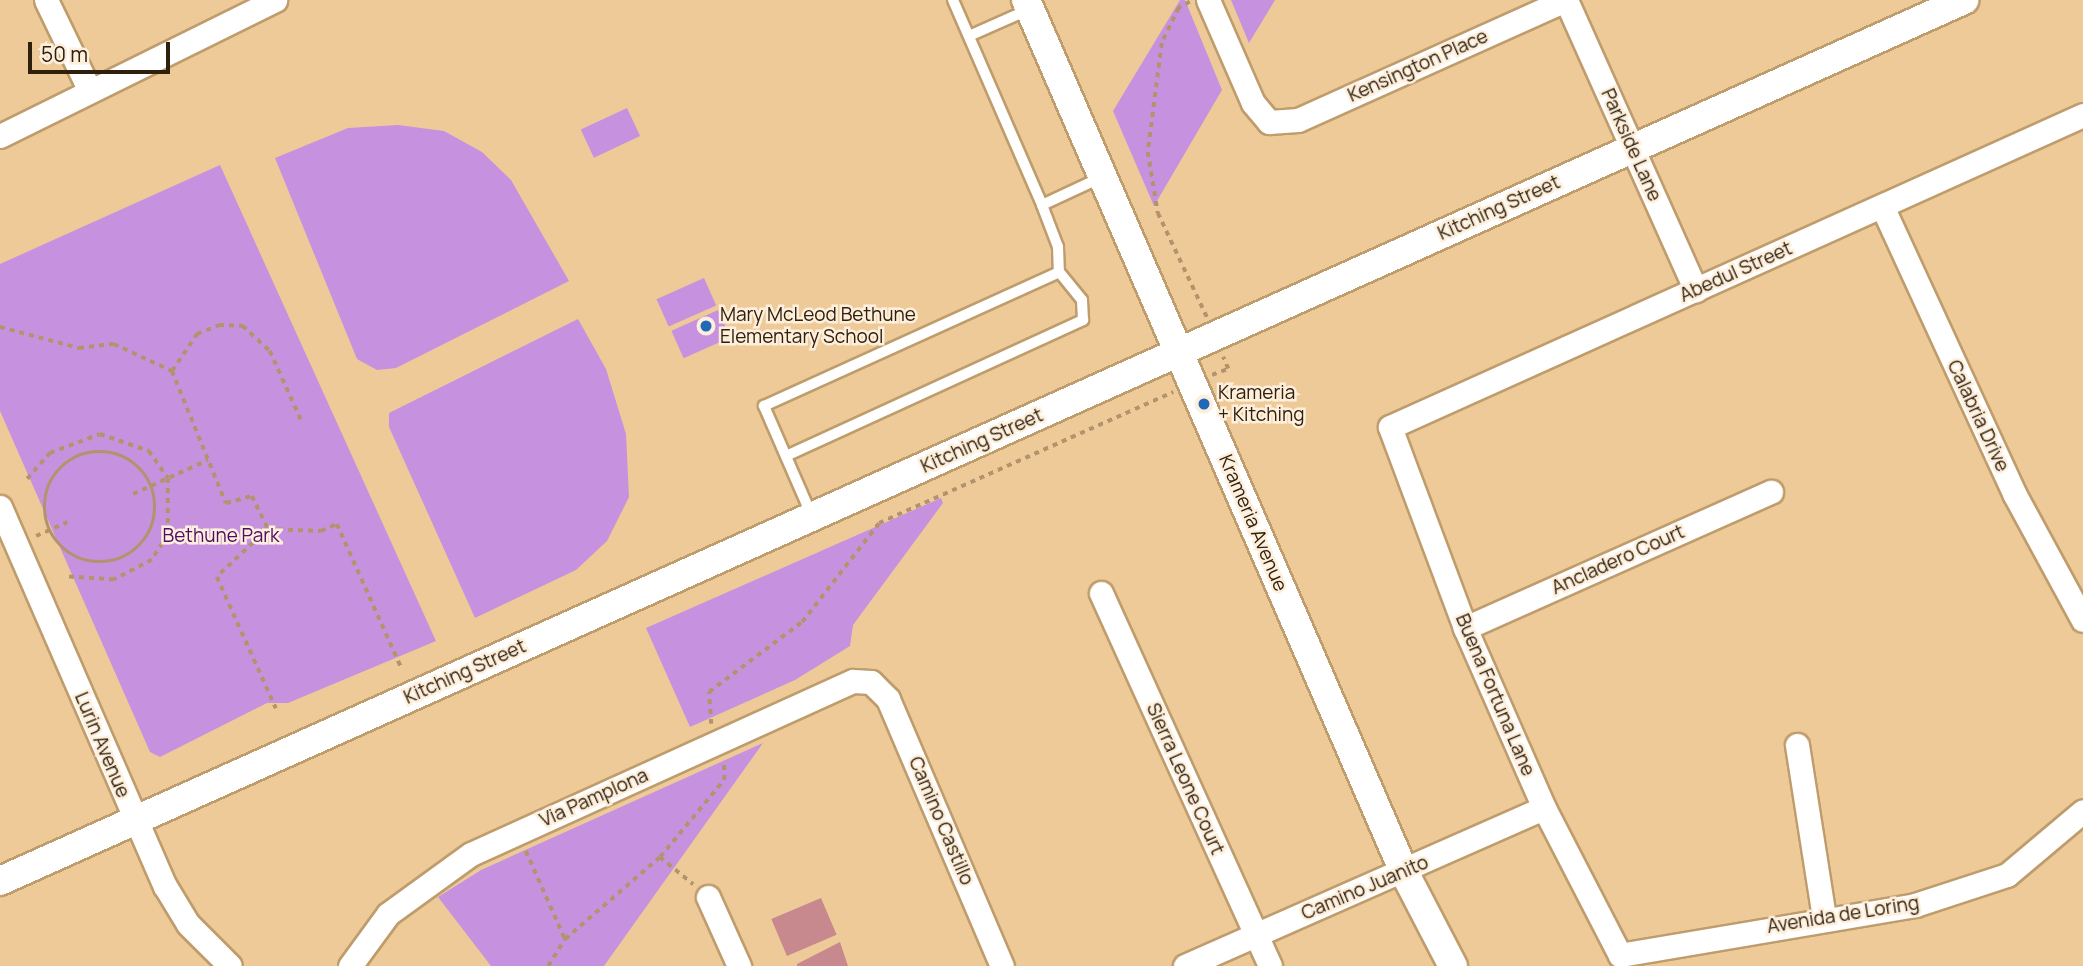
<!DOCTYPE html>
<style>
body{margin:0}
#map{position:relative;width:2083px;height:966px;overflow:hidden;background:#efca99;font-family:Manrope,sans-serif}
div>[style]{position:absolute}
.green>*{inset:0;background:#c691df;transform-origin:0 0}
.building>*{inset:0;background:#c7898e;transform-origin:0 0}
.path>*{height:3.5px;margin-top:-1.75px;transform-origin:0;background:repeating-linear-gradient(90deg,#b1946c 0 5px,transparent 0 10px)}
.path>.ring{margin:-1.75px;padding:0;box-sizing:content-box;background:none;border:3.5px solid #b1946c;border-radius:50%}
.roads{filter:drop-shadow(2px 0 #bf9c6c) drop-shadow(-2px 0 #bf9c6c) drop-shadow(0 2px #bf9c6c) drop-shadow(0 -2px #bf9c6c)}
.service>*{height:10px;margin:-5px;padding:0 5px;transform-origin:5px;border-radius:5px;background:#fff}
.minor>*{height:23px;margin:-11.5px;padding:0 11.5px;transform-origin:11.5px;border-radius:11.5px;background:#fff}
.tertiary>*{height:28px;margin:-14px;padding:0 14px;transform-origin:14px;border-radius:14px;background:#fff}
.dots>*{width:19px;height:19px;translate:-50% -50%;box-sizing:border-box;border:4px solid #feefdc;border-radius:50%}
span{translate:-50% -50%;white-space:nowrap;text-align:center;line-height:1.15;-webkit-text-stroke:5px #feefdc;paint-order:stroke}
.street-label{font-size:19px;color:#2e200d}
.poi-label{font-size:19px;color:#2e200d}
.left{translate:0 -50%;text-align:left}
.park-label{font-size:19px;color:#4e0c66}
.scale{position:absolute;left:28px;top:42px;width:142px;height:32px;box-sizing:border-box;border:4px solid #2e200d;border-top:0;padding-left:9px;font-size:21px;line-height:24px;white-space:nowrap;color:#2e200d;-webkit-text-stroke:5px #feefdc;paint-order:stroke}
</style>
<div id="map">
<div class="green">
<div style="clip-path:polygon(1180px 0,1185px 0,1222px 90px,1154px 206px,1113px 111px)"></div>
<div style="clip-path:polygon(1231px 0,1275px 0,1249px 43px)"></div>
<div style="left:627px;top:108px;width:31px;height:51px;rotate:65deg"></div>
<div style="clip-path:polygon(398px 125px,444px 131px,482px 152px,511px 180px,569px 281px,396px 368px,377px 370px,357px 359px,275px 158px,348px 128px)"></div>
<div style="clip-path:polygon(220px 165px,436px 641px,288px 703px,267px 703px,160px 757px,150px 752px,0 411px,0 264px)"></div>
<div style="left:704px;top:278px;width:30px;height:52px;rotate:66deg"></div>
<div style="left:718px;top:310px;width:30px;height:51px;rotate:66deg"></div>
<div style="clip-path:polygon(578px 319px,606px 369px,626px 434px,629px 497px,607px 541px,576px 570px,475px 618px,389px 427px,389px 413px)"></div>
<div style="clip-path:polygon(941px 498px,943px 503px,853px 625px,850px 646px,795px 680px,690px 727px,646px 628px)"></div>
<div style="clip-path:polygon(763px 743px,604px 966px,491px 966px,438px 897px,481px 870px)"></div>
</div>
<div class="building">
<div style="left:821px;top:898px;width:40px;height:54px;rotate:67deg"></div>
<div style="clip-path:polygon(840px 942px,848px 966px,797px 966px,797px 964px)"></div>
</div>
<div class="path">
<div style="left:1190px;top:2px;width:13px;rotate:151deg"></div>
<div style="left:1179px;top:8px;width:39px;rotate:116deg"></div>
<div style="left:1162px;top:43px;width:110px;rotate:97.3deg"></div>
<div style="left:1148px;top:152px;width:62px;rotate:80.7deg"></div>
<div style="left:1158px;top:213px;width:115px;rotate:64.8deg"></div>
<div style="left:0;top:327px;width:82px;rotate:14.9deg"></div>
<div style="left:79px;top:348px;width:35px;rotate:-7deg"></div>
<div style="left:114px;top:344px;width:64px;rotate:25deg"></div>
<div style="left:172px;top:371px;width:143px;rotate:67.8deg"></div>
<div style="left:226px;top:503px;width:27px;rotate:-15deg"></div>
<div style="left:252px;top:496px;width:37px;rotate:64deg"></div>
<div style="left:268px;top:529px;width:53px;rotate:2.2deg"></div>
<div style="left:321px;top:531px;width:17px;rotate:-24deg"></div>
<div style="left:337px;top:524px;width:157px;rotate:65.9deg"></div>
<div style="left:172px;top:371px;width:45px;rotate:-56deg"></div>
<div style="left:197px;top:334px;width:24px;rotate:-22deg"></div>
<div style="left:219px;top:325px;width:24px;rotate:2deg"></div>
<div style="left:243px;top:326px;width:37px;rotate:43deg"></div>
<div style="left:270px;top:351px;width:76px;rotate:65.8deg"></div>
<div style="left:1212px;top:375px;width:17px;rotate:-21deg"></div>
<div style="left:1228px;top:369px;width:13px;rotate:-113deg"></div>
<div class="ring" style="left:45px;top:452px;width:106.5px;height:106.5px"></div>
<div style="left:27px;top:479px;width:35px;rotate:-49deg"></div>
<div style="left:50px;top:453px;width:53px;rotate:-20.8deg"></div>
<div style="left:100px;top:434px;width:52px;rotate:19.1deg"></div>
<div style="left:149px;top:451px;width:33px;rotate:55deg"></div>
<div style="left:168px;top:478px;width:57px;rotate:90deg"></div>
<div style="left:168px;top:535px;width:30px;rotate:123deg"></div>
<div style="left:152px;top:560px;width:43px;rotate:152.2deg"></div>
<div style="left:114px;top:580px;width:45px;rotate:-176.2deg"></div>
<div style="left:133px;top:494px;width:82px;rotate:-24.4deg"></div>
<div style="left:268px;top:529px;width:70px;rotate:136.7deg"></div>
<div style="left:217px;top:577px;width:144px;rotate:65.8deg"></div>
<div style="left:36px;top:536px;width:34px;rotate:-24deg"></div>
<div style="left:711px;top:724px;width:32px;rotate:-94deg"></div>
<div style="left:709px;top:692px;width:116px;rotate:-37deg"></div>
<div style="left:802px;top:622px;width:125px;rotate:-52.1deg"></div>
<div style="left:879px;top:523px;width:322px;rotate:-24deg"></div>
<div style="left:526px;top:851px;width:96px;rotate:66.1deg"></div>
<div style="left:660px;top:857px;width:43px;rotate:39.3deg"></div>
<div style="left:548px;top:966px;width:32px;rotate:-58deg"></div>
<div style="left:565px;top:939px;width:125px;rotate:-40.8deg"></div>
<div style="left:660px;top:857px;width:100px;rotate:-50.3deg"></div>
<div style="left:724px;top:780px;width:19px;rotate:-90deg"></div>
</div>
<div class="roads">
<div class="service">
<div style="left:953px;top:0;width:223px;rotate:66.5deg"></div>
<div style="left:1042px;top:205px;width:45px;rotate:69.1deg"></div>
<div style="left:1058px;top:247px;width:25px;rotate:88deg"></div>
<div style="left:969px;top:36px;width:67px;rotate:-23.9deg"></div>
<div style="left:1042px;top:205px;width:66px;rotate:-25deg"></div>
<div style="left:786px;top:456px;width:327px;rotate:-24.6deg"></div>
<div style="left:1083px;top:320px;width:20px;rotate:-93deg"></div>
<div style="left:1082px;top:300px;width:36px;rotate:-129deg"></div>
<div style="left:811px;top:514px;width:118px;rotate:-113.5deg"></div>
<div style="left:764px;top:406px;width:324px;rotate:-24.4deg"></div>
</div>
<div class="minor">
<div style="left:46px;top:0;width:99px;rotate:64.2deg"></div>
<div style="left:1208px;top:0;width:112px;rotate:66.4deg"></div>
<div style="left:1253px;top:103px;width:25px;rotate:50deg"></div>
<div style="left:1269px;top:122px;width:29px;rotate:-4deg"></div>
<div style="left:1298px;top:120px;width:293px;rotate:-24.2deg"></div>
<div style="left:1566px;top:0;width:318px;rotate:65.9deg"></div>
<div style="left:2083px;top:115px;width:760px;rotate:155.76deg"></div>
<div style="left:1390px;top:427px;width:215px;rotate:69.5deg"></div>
<div style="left:1465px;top:628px;width:197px;rotate:66.3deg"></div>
<div style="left:1544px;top:808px;width:165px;rotate:62.7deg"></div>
<div style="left:1620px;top:955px;width:299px;rotate:-9.6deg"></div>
<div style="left:1915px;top:905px;width:97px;rotate:-18.1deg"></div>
<div style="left:2007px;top:875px;width:99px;rotate:-40.1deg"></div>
<div style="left:0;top:136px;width:307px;rotate:-26.3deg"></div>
<div style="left:1882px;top:206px;width:318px;rotate:65.3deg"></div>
<div style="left:2015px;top:495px;width:142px;rotate:61.5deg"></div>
<div style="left:0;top:507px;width:413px;rotate:66.5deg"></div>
<div style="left:165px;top:886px;width:44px;rotate:58.8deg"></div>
<div style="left:188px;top:924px;width:59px;rotate:45deg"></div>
<div style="left:1101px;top:593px;width:409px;rotate:65.6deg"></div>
<div style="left:1465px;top:628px;width:335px;rotate:-24deg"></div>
<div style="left:1797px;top:745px;width:174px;rotate:81.1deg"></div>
<div style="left:708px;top:897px;width:76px;rotate:65.8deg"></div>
<div style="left:350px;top:966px;width:64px;rotate:-53.8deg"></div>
<div style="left:388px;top:914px;width:102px;rotate:-35.9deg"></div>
<div style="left:471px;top:854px;width:419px;rotate:-24.4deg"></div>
<div style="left:853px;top:681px;width:18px;rotate:3deg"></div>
<div style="left:871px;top:682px;width:24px;rotate:45deg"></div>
<div style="left:888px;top:699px;width:290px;rotate:66.9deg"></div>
<div style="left:1185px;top:966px;width:392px;rotate:-23.8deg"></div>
</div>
<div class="tertiary">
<div style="left:1026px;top:0;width:950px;rotate:66.56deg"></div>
<div style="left:1404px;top:872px;width:106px;rotate:62.5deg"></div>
<div style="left:0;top:881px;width:2153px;rotate:-24.16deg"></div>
</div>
</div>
<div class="dots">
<div style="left:706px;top:326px;background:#2068b8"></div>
<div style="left:1204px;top:404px;background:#2068b8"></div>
</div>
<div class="street-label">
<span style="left:1418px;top:66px;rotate:-24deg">Kensington Place</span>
<span style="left:1631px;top:145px;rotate:66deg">Parkside Lane</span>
<span style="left:1499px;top:208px;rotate:-24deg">Kitching Street</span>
<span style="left:1736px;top:272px;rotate:-24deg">Abedul Street</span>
<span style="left:1978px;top:416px;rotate:65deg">Calabria Drive</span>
<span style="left:982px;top:441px;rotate:-24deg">Kitching Street</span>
<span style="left:1253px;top:523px;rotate:67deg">Krameria Avenue</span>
<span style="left:1618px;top:560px;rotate:-24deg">Ancladero Court</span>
<span style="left:465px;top:672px;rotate:-24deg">Kitching Street</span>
<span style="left:1495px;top:695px;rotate:67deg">Buena Fortuna Lane</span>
<span style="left:102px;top:745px;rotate:67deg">Lurin Avenue</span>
<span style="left:1185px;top:779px;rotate:66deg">Sierra Leone Court</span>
<span style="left:594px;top:798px;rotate:-24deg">Via Pamplona</span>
<span style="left:941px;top:821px;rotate:67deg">Camino Castillo</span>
<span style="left:1365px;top:888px;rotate:-23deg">Camino Juanito</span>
<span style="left:1843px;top:915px;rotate:-9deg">Avenida de Loring</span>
</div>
<div class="poi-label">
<span class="left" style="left:720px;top:326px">Mary McLeod Bethune<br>Elementary School</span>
<span class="left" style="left:1218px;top:404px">Krameria<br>+ Kitching</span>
</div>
<div class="park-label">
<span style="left:221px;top:536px">Bethune Park</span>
</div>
<div class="scale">50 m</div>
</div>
